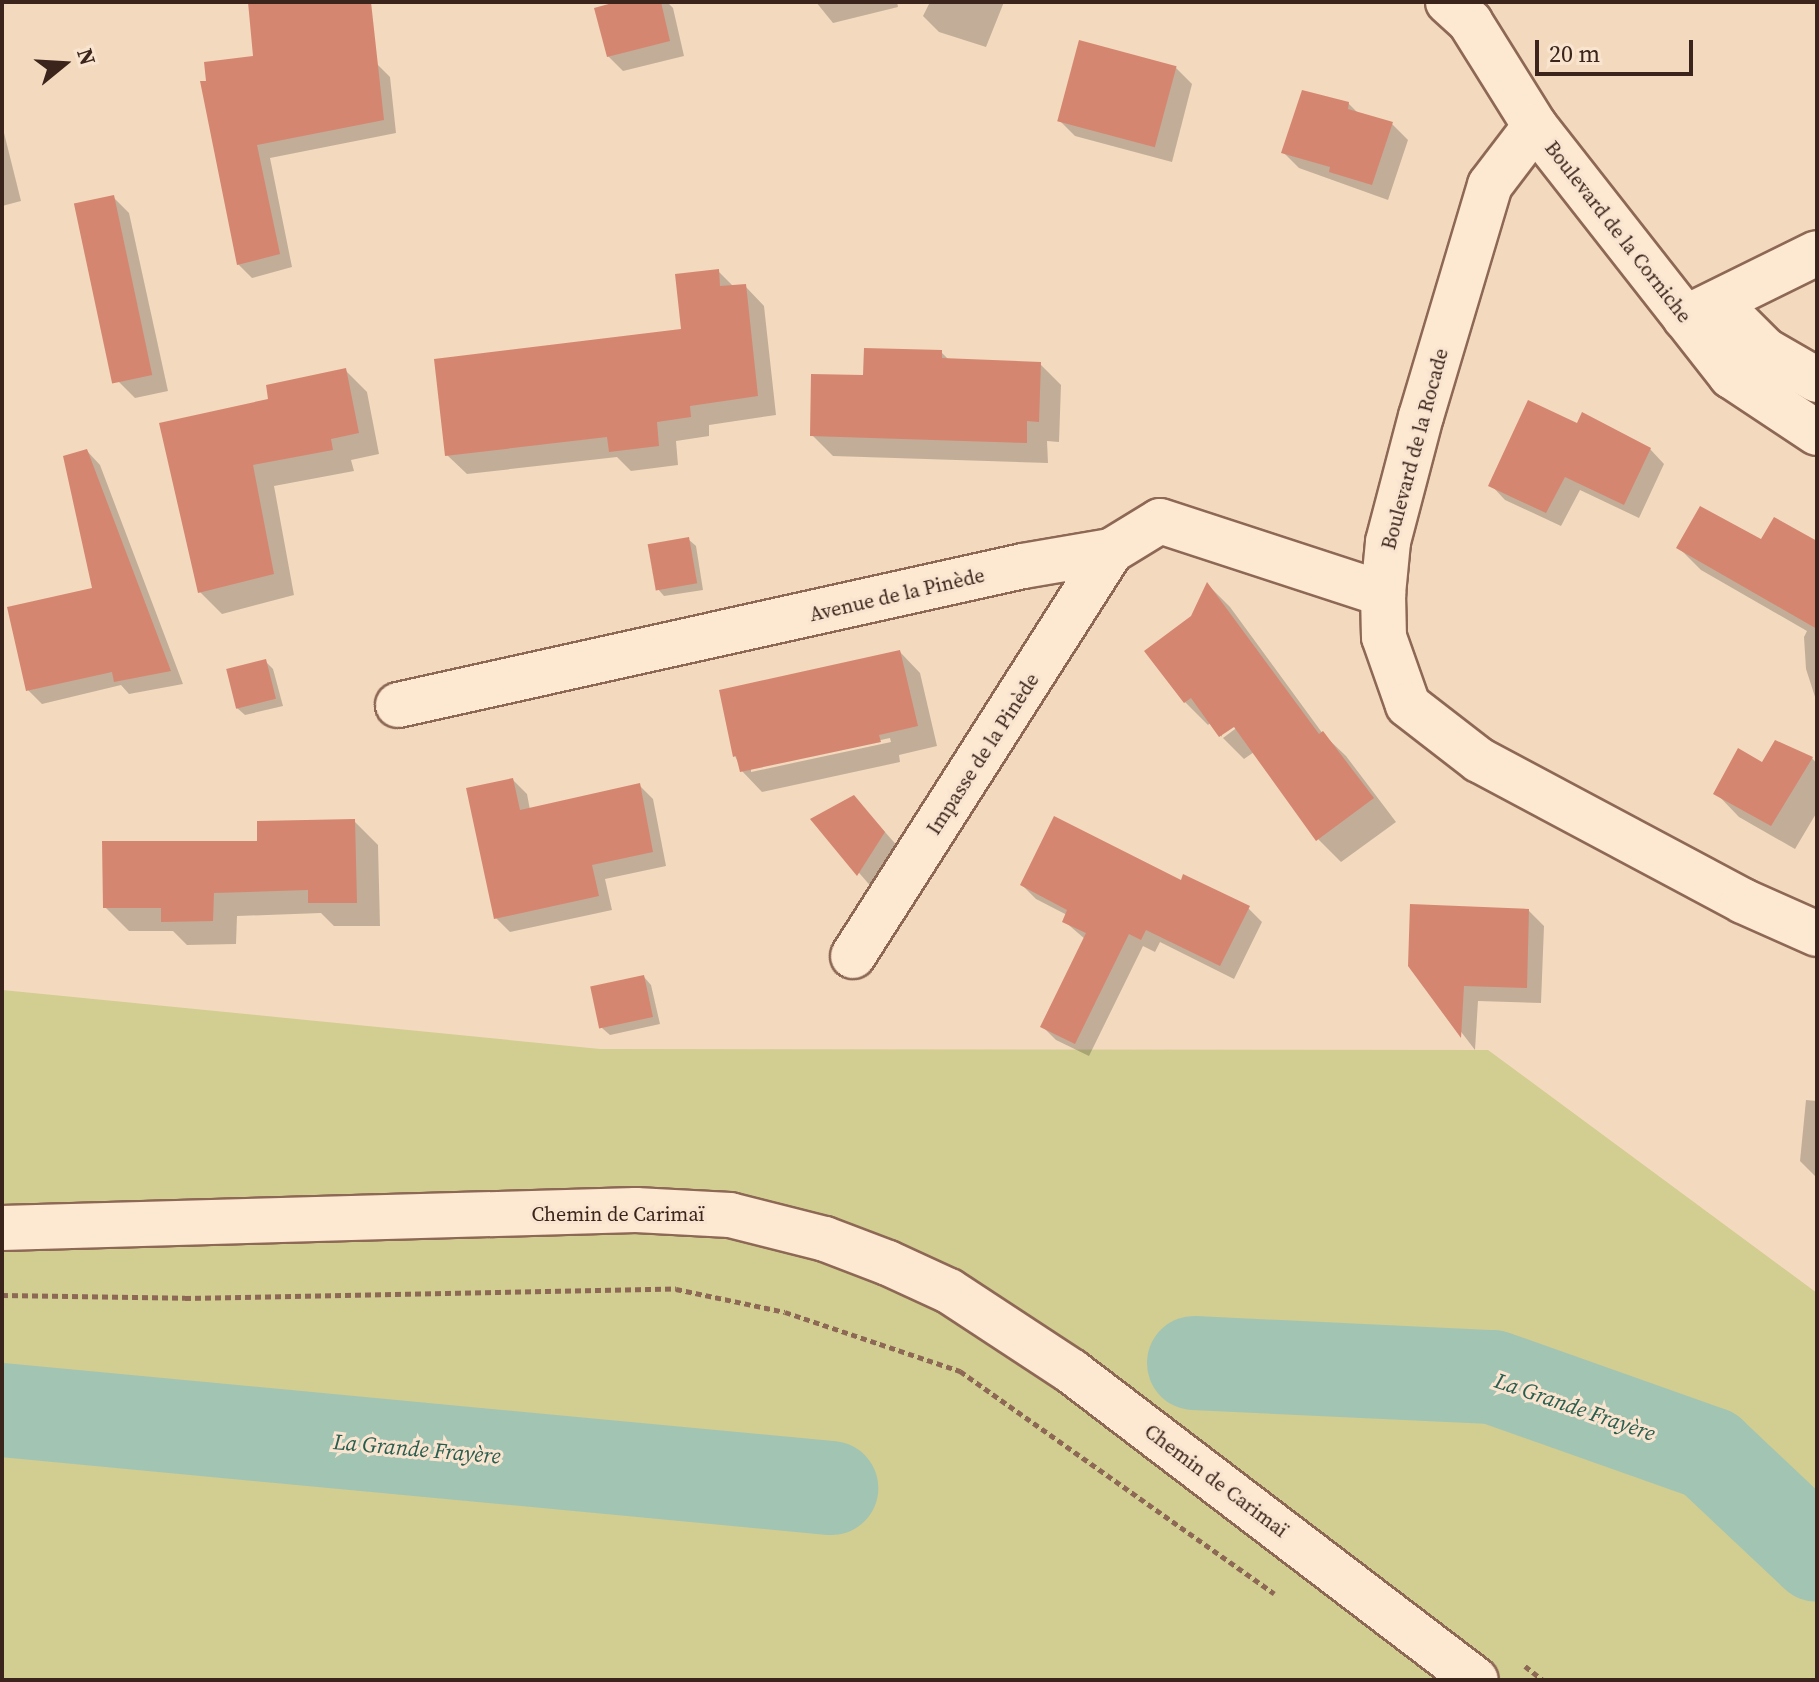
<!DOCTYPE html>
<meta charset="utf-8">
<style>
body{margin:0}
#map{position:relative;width:1819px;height:1682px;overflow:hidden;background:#f3d9be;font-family:"Source Serif 4",serif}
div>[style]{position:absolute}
.green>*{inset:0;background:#d2cd91}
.shadow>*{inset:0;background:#0003}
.river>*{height:94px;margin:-47px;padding:0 47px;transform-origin:47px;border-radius:47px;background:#a2c4b3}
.building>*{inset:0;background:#d58670;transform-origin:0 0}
.path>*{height:5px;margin-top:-2.5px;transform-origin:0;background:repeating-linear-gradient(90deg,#8d6855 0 6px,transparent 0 10px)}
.roads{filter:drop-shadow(2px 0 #8d6855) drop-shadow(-2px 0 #8d6855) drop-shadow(0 2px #8d6855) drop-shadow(0 -2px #8d6855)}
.minor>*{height:44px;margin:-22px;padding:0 22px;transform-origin:22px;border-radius:22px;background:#fde8d2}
span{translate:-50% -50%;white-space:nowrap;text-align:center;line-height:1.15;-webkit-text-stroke:6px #f9e5cf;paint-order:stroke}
.street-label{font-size:20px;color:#3b241b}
.water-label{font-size:22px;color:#285d4f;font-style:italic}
.frame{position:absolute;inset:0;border:4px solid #3b241b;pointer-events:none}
.north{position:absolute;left:24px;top:24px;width:80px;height:80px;-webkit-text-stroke:6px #f9e5cf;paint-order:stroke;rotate:72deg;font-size:22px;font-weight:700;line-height:32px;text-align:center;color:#3b241b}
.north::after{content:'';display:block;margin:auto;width:28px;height:36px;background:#3b241b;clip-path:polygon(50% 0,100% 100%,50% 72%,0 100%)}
.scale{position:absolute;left:1535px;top:40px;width:158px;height:36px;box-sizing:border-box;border:4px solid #3b241b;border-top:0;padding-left:10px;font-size:24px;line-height:28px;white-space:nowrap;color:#3b241b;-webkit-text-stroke:6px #f9e5cf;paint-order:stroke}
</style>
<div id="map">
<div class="green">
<div style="clip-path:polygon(2px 990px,600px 1049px,1488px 1050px,1817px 1293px,1817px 1680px,2px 1679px)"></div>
</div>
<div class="shadow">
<div style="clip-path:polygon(250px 2px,341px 2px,377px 64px,390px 77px,396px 133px,270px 158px,292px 267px,252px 278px,238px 264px,256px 58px)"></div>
<div style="clip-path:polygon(624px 2px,667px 2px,673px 8px,684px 56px,623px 71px,608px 56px)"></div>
<div style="clip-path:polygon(816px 2px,897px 2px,898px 7px,833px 23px)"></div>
<div style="clip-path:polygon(930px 2px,1004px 2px,986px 47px,939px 32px,923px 16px)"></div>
<div style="clip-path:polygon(1176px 68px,1192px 84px,1172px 162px,1075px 136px,1059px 120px)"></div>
<div style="clip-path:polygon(1348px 103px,1359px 114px,1392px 124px,1408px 140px,1388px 200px,1299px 168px,1283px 152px)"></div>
<div style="clip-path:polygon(2px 125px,21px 201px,2px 206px)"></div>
<div style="clip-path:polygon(113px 197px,129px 213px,168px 391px,135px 398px,119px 382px)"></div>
<div style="clip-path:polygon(718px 271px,734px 287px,745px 286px,764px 306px,776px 415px,709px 425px,709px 436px,676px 441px,678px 465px,631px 471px,617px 457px,467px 474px,447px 455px,683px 330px)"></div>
<div style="clip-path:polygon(941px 352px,949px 360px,1040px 364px,1061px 385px,1059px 442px,1047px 441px,1048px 463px,833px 456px,812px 435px,865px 377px)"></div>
<div style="clip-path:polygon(346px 371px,367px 392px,379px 454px,351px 460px,354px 471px,274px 486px,294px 595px,222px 614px,200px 592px,270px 400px)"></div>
<div style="clip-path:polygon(1578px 426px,1650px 449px,1664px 464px,1639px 518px,1580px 490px,1561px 526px,1505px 500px,1491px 485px)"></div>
<div style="clip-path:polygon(87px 451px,100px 465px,183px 684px,129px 694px,121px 685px,42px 704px,28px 690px,94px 589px)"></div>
<div style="clip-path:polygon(688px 539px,696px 546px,703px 590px,664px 596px,657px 588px)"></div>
<div style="clip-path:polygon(1761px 542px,1817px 544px,1817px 703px,1806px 669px,1804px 637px,1807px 631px,1701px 570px,1679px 548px)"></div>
<div style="clip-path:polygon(1208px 585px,1230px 607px,1323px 734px,1346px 756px,1396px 822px,1341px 862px,1318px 839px,1254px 752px,1244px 759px,1223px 738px,1243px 723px,1241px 720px,1222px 733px,1222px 737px,1211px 722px,1208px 725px,1185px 702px,1193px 617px)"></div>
<div style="clip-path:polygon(evenodd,900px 652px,920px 673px,937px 746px,899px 755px,900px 762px,762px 792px,742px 771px,735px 756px,900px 652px,890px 738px,891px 742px,751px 772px,751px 768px,890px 738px)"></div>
<div style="clip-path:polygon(266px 662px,273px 669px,283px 706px,245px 715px,237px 708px)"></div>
<div style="clip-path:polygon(1812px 758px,1817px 764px,1817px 812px,1795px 849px,1739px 817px,1716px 793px,1763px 764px)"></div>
<div style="clip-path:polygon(513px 780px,527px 794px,530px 810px,639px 785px,653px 799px,666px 866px,605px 879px,612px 910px,510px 932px,496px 918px)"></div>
<div style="clip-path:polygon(854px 797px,900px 849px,874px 890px,813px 820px)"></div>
<div style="clip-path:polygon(354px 821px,378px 845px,380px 926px,334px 926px,321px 913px,237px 916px,236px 944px,187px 945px,173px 931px,129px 931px,105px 907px,259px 843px)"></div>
<div style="clip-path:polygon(1181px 883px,1248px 908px,1262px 922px,1234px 979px,1160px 942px,1155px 952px,1143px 946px,1089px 1056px,1056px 1040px,1042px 1026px,1085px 939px,1064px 921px,1067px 915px,1036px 899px,1022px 885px)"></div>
<div style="clip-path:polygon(1529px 911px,1544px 926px,1541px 1003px,1478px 1001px,1475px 1050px,1410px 965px)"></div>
<div style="clip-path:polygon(644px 977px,651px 985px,660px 1024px,610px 1035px,602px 1028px)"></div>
<div style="clip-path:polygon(1806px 1100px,1817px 1101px,1817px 1178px,1800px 1161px)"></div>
</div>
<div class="river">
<div style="left:1194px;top:1363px;width:299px;rotate:2.7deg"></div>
<div style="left:1493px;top:1377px;width:230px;rotate:19.5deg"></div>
<div style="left:1710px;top:1454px;width:147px;rotate:43.3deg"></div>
<div style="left:2px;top:1410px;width:833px;rotate:5.38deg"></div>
</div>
<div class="building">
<div style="clip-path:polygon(248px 2px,371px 2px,384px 120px,257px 145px,280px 254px,237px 265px,200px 81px,206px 81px,204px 62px,253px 56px)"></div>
<div style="clip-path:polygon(616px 2px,661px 2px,670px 41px,607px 57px,594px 8px)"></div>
<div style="left:1079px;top:40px;width:101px;height:84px;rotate:15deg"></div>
<div style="clip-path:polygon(1302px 90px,1349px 102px,1348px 109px,1393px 122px,1372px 185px,1329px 172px,1330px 167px,1281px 153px)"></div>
<div style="left:114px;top:195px;width:184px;height:41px;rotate:78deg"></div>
<div style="clip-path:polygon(719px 269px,720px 286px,746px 284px,758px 396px,690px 406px,691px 417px,657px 422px,659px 446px,609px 452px,607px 437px,445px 456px,434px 359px,681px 329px,675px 274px)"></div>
<div style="clip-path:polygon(864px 348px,942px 350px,942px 358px,1041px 362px,1039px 422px,1027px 421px,1027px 443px,810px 436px,811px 374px,863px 375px)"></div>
<div style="clip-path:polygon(346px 368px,359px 433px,331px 439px,333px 450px,253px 465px,274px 574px,198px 593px,159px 423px,268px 399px,266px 385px)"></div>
<div style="clip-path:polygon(1528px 400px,1577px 423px,1582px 412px,1651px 448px,1624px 505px,1565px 477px,1546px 513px,1488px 486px)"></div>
<div style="clip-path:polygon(87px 449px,171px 671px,114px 682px,112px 672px,26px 691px,7px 607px,92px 588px,63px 456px)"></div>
<div style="clip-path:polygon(1700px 506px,1761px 539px,1774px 517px,1817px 541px,1817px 629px,1676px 548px)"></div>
<div style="left:689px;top:537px;width:47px;height:42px;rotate:80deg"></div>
<div style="clip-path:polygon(1207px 582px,1319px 734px,1323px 731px,1374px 798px,1316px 841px,1234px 727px,1219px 737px,1191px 698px,1184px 703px,1144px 651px,1191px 616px)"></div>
<div style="clip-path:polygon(900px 650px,918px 726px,879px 735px,881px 742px,740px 772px,736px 756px,733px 757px,719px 690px)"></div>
<div style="left:266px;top:659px;width:41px;height:41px;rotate:76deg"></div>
<div style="clip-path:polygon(1775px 740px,1813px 757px,1771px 826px,1713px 794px,1738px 748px,1762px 762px)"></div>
<div style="clip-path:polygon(513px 778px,520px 810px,640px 783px,653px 852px,592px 865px,599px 896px,494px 919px,466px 788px)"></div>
<div style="clip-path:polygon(854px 795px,885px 832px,857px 876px,810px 819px)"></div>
<div style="clip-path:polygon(1054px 816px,1181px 880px,1183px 874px,1250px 906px,1220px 966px,1146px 930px,1141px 940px,1129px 934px,1075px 1044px,1040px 1027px,1086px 933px,1062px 922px,1067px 910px,1020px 885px)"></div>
<div style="clip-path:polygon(355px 819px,357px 903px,308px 903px,308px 890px,214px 893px,213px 921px,161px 922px,161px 908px,103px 908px,102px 841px,257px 841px,257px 821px)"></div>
<div style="clip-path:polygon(1410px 904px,1529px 909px,1527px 988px,1464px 986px,1461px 1038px,1408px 966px)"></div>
<div style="left:644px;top:975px;width:43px;height:55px;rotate:78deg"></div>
</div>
<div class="path">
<div style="left:2px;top:1295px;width:183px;rotate:0.9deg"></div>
<div style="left:185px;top:1298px;width:491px;rotate:-1.1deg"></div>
<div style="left:676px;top:1289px;width:111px;rotate:11.9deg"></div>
<div style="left:785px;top:1312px;width:185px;rotate:18.6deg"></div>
<div style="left:960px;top:1371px;width:385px;rotate:35.3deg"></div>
<div style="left:1525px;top:1666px;width:23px;rotate:38deg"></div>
</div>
<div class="roads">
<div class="minor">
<div style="left:1448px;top:2px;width:30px;rotate:42deg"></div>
<div style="left:1470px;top:22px;width:123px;rotate:58deg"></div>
<div style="left:1535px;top:126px;width:318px;rotate:51.9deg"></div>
<div style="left:1731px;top:376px;width:103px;rotate:33.5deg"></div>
<div style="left:1535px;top:126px;width:74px;rotate:127.3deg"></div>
<div style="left:1490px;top:185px;width:241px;rotate:106.6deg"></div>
<div style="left:1421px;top:416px;width:130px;rotate:104.7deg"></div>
<div style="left:1388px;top:542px;width:52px;rotate:95.5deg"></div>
<div style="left:1383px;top:594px;width:43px;rotate:88.7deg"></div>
<div style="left:1384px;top:637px;width:72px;rotate:70.6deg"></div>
<div style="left:1408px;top:705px;width:90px;rotate:37.8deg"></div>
<div style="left:1479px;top:760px;width:299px;rotate:28.1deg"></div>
<div style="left:1743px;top:901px;width:81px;rotate:24deg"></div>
<div style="left:1718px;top:303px;width:66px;rotate:45deg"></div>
<div style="left:1765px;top:350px;width:60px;rotate:30deg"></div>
<div style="left:1685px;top:318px;width:147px;rotate:-26.2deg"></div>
<div style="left:398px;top:705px;width:640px;rotate:-12.54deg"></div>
<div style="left:1023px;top:566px;width:89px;rotate:-9.7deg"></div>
<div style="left:1111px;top:551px;width:57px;rotate:-31.5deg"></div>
<div style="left:1160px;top:521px;width:235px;rotate:18.1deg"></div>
<div style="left:853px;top:956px;width:480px;rotate:-57.5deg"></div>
<div style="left:2px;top:1228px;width:634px;rotate:-1.63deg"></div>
<div style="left:636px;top:1210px;width:94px;rotate:3deg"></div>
<div style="left:730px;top:1215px;width:98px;rotate:14.2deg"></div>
<div style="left:825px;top:1239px;width:67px;rotate:20.9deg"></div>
<div style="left:888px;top:1263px;width:67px;rotate:24.7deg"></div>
<div style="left:949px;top:1291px;width:146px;rotate:33.3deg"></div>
<div style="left:1071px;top:1371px;width:509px;rotate:37.34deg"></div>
</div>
</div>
<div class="street-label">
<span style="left:1618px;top:232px;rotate:52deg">Boulevard de la Corniche</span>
<span style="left:1415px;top:449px;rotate:-75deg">Boulevard de la Rocade</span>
<span style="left:897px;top:595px;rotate:-13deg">Avenue de la Pinède</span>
<span style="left:983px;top:754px;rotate:-57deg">Impasse de la Pinède</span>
<span style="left:618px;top:1214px">Chemin de Carimaï</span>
<span style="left:1216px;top:1481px;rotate:37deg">Chemin de Carimaï</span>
</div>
<div class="water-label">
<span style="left:1575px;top:1407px;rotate:19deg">La Grande Frayère</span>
<span style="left:417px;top:1449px;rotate:5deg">La Grande Frayère</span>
</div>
<div class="frame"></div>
<div class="north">N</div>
<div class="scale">20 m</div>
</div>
